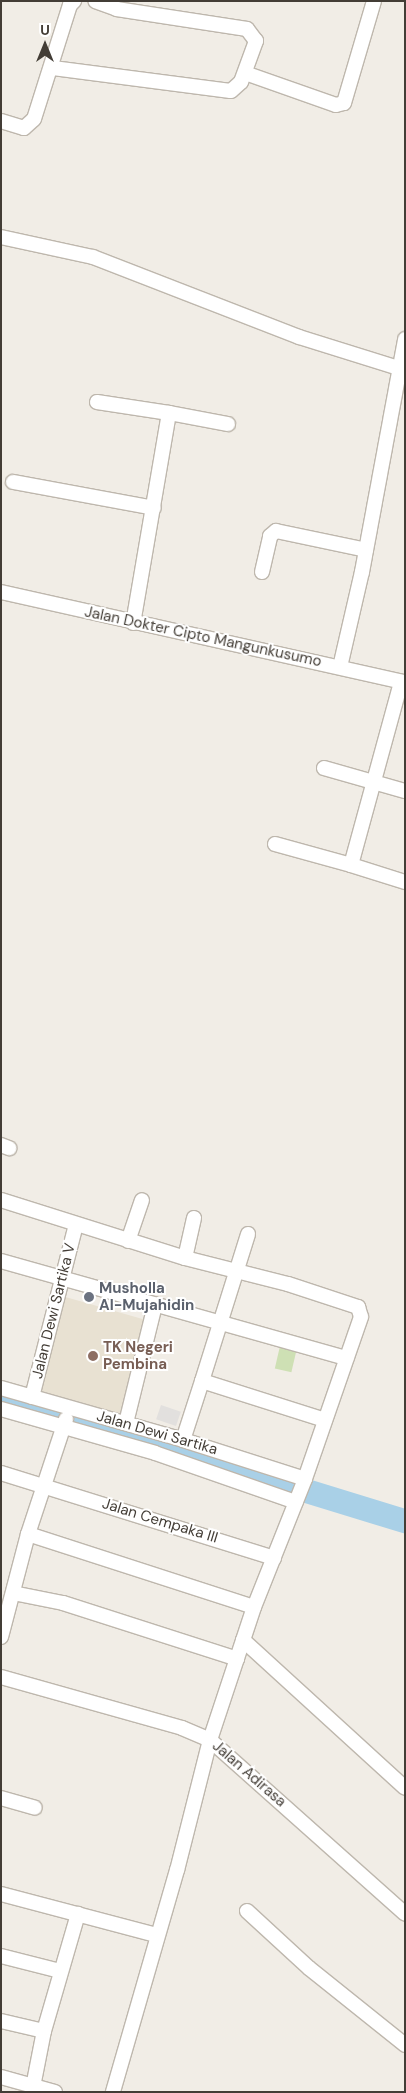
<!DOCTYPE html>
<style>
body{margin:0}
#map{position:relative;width:406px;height:2093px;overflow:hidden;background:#f1ede6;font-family:"DM Sans",sans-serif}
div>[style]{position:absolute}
.education>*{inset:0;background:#e8e1d2;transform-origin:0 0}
.green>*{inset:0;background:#cee0b4;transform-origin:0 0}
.parking>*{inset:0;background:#e2e0de;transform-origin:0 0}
.river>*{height:24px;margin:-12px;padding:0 12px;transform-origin:12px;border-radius:12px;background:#a9d0e7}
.roads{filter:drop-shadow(1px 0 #beb7ad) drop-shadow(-1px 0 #beb7ad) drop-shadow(0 1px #beb7ad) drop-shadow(0 -1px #beb7ad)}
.minor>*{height:14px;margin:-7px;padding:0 7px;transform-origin:7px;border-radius:7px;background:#fff}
.dots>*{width:14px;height:14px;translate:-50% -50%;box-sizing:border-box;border:2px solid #fff;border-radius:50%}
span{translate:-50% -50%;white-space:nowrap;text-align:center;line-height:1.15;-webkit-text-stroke:4px #fff;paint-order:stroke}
.street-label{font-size:15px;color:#433d36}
.worship-label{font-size:15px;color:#5b616d;font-weight:700}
.left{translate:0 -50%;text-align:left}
.education-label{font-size:15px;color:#785e54;font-weight:700}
.frame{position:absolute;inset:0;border:2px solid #433d36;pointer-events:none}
.north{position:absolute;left:20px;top:20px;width:50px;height:50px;-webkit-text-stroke:4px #fff;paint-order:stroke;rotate:0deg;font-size:14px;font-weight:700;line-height:20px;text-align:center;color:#433d36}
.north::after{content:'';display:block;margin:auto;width:18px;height:22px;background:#433d36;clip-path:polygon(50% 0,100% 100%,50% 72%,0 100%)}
</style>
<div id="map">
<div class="education">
<div style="left:62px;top:1296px;width:91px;height:99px;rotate:16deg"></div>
</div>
<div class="green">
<div style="left:280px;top:1346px;width:17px;height:23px;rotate:13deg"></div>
</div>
<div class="parking">
<div style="left:161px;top:1405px;width:21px;height:15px;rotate:19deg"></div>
</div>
<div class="river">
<div style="left:1px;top:1397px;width:423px;rotate:17.1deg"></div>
</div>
<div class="roads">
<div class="minor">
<div style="left:53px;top:68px;width:179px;rotate:7.4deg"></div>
<div style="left:231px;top:91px;width:13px;rotate:-42deg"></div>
<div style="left:241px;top:82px;width:44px;rotate:-69.9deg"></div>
<div style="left:256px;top:41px;width:15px;rotate:-127deg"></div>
<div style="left:247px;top:29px;width:132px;rotate:-171.3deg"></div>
<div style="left:117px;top:9px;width:23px;rotate:-160deg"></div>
<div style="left:245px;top:73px;width:96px;rotate:19.4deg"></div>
<div style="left:336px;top:105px;width:8px;rotate:-14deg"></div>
<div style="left:344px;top:103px;width:106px;rotate:-73.6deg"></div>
<div style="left:1px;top:121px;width:24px;rotate:17deg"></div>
<div style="left:24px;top:128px;width:13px;rotate:-42deg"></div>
<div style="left:34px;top:119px;width:120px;rotate:-72.5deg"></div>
<div style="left:70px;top:5px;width:6px;rotate:-45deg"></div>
<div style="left:1px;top:237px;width:94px;rotate:12.3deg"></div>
<div style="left:93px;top:257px;width:221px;rotate:21.2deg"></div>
<div style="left:299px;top:337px;width:111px;rotate:17.3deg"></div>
<div style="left:97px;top:402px;width:73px;rotate:8.7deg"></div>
<div style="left:169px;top:413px;width:213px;rotate:99.7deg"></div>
<div style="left:169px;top:413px;width:60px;rotate:10.6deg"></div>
<div style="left:13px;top:482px;width:143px;rotate:10.4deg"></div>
<div style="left:262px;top:572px;width:37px;rotate:-77deg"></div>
<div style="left:270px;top:536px;width:8px;rotate:-40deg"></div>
<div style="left:276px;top:531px;width:92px;rotate:11.9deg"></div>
<div style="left:1px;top:592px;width:414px;rotate:12.6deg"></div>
<div style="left:340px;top:667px;width:98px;rotate:-77deg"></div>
<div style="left:362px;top:572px;width:237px;rotate:-79.5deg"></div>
<div style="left:324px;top:768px;width:84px;rotate:15.9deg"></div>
<div style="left:275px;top:844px;width:79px;rotate:15.4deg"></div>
<div style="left:351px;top:865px;width:190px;rotate:-74.7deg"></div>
<div style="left:351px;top:865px;width:57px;rotate:17.5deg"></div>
<div style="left:1px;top:1145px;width:9px;rotate:21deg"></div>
<div style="left:1px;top:1200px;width:193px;rotate:17.5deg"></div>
<div style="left:185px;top:1258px;width:106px;rotate:14.2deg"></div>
<div style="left:288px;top:1284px;width:74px;rotate:18.2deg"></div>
<div style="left:358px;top:1307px;width:10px;rotate:73deg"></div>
<div style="left:361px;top:1317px;width:171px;rotate:109.1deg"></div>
<div style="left:128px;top:1241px;width:43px;rotate:-71.1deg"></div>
<div style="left:185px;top:1258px;width:41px;rotate:-77.3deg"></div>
<div style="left:1px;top:1261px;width:359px;rotate:15.7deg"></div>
<div style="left:202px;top:1381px;width:154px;rotate:-72.6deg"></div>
<div style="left:1px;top:1388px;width:189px;rotate:15.9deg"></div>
<div style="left:183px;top:1440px;width:128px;rotate:17.7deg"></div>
<div style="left:305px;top:1479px;width:138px;rotate:111.7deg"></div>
<div style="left:254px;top:1607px;width:140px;rotate:108.3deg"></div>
<div style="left:210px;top:1740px;width:134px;rotate:104.2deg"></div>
<div style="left:177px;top:1870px;width:231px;rotate:106.1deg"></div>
<div style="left:32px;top:1397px;width:178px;rotate:-75.7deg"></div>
<div style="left:1px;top:1409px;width:160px;rotate:15.9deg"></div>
<div style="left:155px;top:1453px;width:149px;rotate:19.2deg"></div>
<div style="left:126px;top:1423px;width:122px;rotate:-76.2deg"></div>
<div style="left:183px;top:1440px;width:62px;rotate:-72.1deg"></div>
<div style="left:202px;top:1381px;width:129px;rotate:17.6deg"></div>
<div style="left:1px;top:1473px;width:286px;rotate:17.3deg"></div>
<div style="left:28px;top:1534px;width:237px;rotate:17.9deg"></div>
<div style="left:13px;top:1593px;width:51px;rotate:11.3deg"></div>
<div style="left:63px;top:1603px;width:183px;rotate:17.8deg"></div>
<div style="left:1px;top:1637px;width:106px;rotate:-75.3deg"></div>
<div style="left:28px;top:1534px;width:121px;rotate:-71.7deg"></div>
<div style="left:243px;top:1640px;width:219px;rotate:42.4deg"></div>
<div style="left:1px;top:1677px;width:188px;rotate:15.7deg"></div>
<div style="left:182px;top:1728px;width:30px;rotate:23deg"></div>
<div style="left:210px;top:1740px;width:261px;rotate:41.7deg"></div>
<div style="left:1px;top:1798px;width:35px;rotate:16deg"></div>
<div style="left:1px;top:1894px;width:160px;rotate:14.8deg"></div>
<div style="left:247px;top:1911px;width:84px;rotate:42.6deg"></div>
<div style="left:309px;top:1968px;width:123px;rotate:38.7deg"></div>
<div style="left:1px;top:1956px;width:61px;rotate:14.3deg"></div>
<div style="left:1px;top:2021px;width:44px;rotate:13.1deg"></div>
<div style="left:44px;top:2031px;width:122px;rotate:-73.8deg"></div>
<div style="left:1px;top:2077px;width:56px;rotate:15.5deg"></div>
<div style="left:32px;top:2092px;width:62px;rotate:-78.9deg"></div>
</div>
</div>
<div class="dots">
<div style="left:89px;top:1297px;background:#6b7280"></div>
<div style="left:93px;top:1356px;background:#8d6e63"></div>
</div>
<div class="street-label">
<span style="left:203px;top:637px;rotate:12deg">Jalan Dokter Cipto Mangunkusumo</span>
<span style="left:54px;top:1311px;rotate:-76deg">Jalan Dewi Sartika V</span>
<span style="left:157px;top:1433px;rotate:16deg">Jalan Dewi Sartika</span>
<span style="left:160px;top:1521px;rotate:17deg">Jalan Cempaka III</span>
<span style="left:249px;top:1774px;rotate:41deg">Jalan Adirasa</span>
</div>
<div class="worship-label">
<span class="left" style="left:99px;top:1297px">Musholla<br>Al-Mujahidin</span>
</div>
<div class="education-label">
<span class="left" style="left:103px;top:1356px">TK Negeri<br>Pembina</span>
</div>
<div class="frame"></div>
<div class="north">U</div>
</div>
